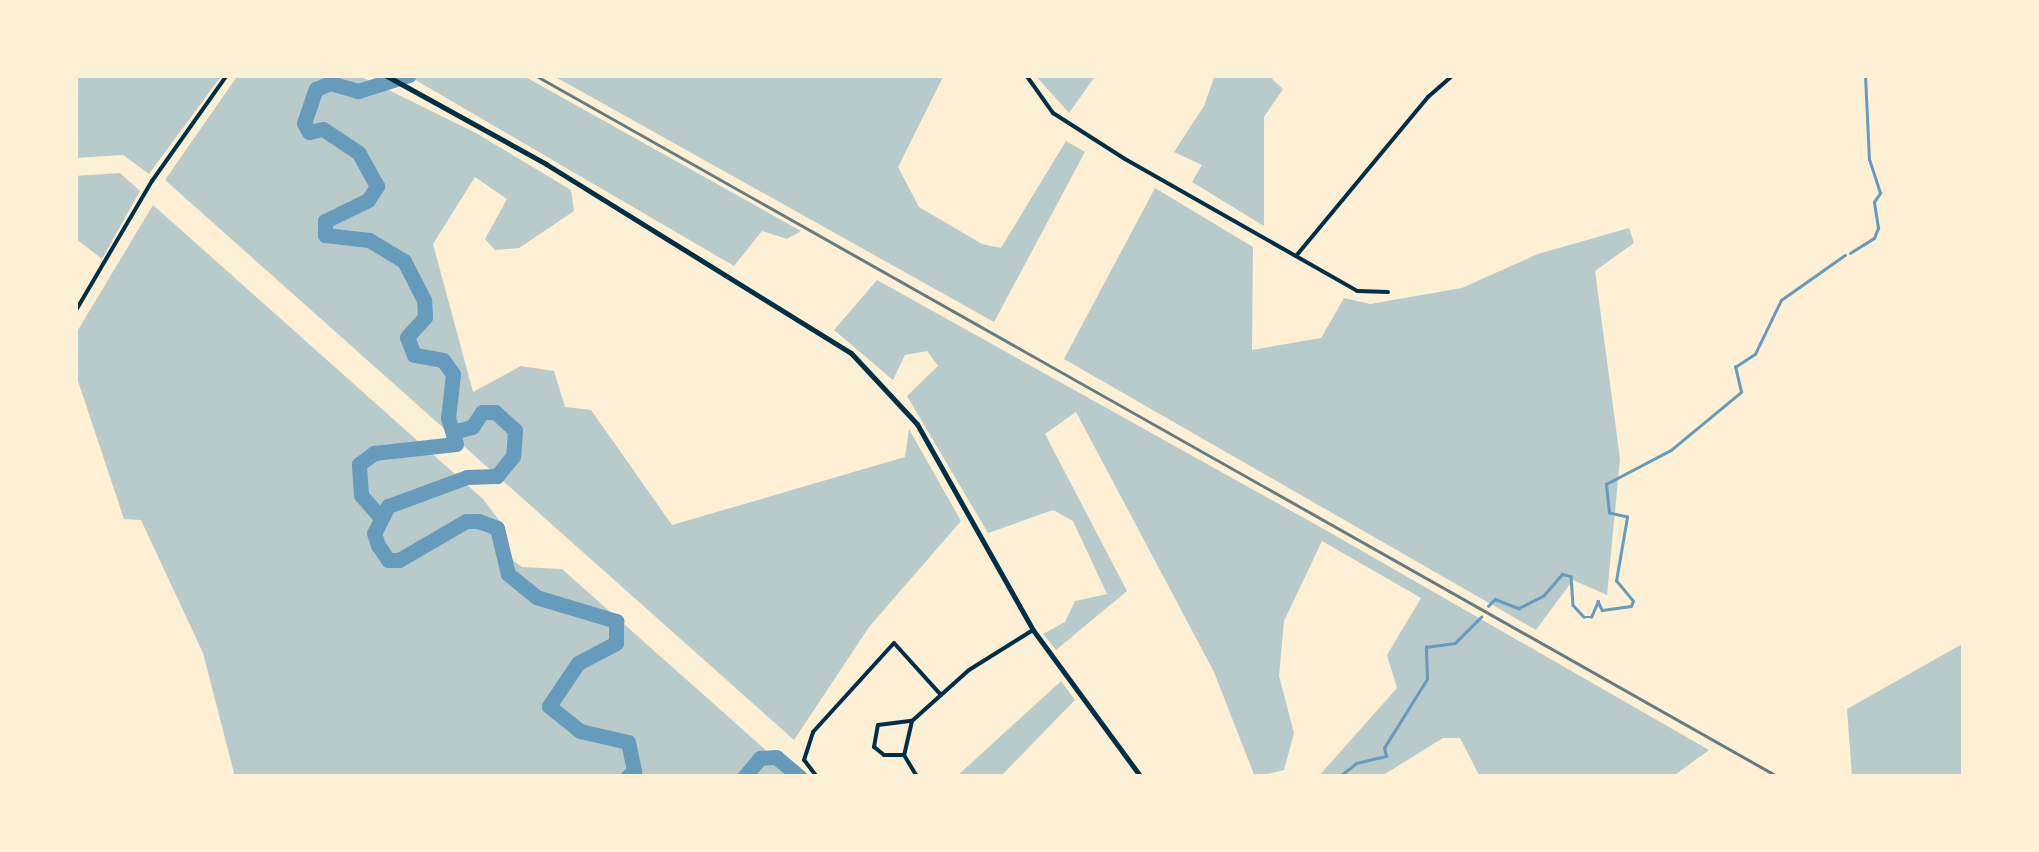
<!DOCTYPE html>
<style>
body{margin:0}
#map{position:relative;width:2039px;height:852px;overflow:hidden;background:#fdf0d5;font-family:Raleway,sans-serif}
div>[style]{position:absolute}
.green>*{inset:0;background:#b9caca}
.stream>*{height:2.5px;margin:-1.25px;padding:0 1.25px;transform-origin:1.25px;border-radius:1.25px;background:#669bbc}
.river>*{height:15px;margin:-7.5px;padding:0 7.5px;transform-origin:7.5px;border-radius:7.5px;background:#669bbc}
.minor>*{height:4px;margin:-2px;padding:0 2px;transform-origin:2px;border-radius:2px;background:#003049}
.secondary>*{height:5px;margin:-2.5px;padding:0 2.5px;transform-origin:2.5px;border-radius:2.5px;background:#003049}
.rail>*{height:2.5px;margin:-1.25px;padding:0 1.25px;transform-origin:1.25px;border-radius:1.25px;background:#657d81}
span{translate:-50% -50%;white-space:nowrap;text-align:center;line-height:1.15;-webkit-text-stroke:8px #fdf0d5;paint-order:stroke}
.frame{position:absolute;inset:0;border:78px solid #fdf0d5;pointer-events:none}
</style>
<div id="map">
<div class="green">
<div style="clip-path:polygon(75px 75px,222px 75px,149px 174px,123px 155px,75px 158px)"></div>
<div style="clip-path:polygon(238px 75px,358px 75px,476px 133px,571px 190px,574px 211px,519px 248px,495px 250px,485px 239px,507px 199px,475px 177px,433px 244px,473px 392px,521px 366px,554px 371px,565px 407px,591px 410px,672px 525px,905px 457px,909px 429px,961px 521px,869px 627px,794px 740px,165px 180px)"></div>
<div style="clip-path:polygon(407px 75px,522px 75px,801px 231px,787px 239px,762px 231px,734px 266px)"></div>
<div style="clip-path:polygon(552px 75px,944px 75px,898px 167px,919px 207px,982px 244px,1001px 248px,1066px 141px,1085px 152px,994px 322px)"></div>
<div style="clip-path:polygon(1035px 75px,1096px 75px,1069px 113px)"></div>
<div style="clip-path:polygon(1215px 75px,1275px 75px,1272px 79px,1283px 89px,1264px 117px,1264px 226px,1192px 182px,1202px 165px,1174px 152px,1204px 106px)"></div>
<div style="clip-path:polygon(120px 173px,140px 191px,102px 259px,75px 238px,75px 176px)"></div>
<div style="clip-path:polygon(1155px 188px,1253px 247px,1252px 350px,1321px 338px,1344px 298px,1370px 304px,1462px 288px,1538px 254px,1629px 228px,1634px 243px,1595px 271px,1620px 459px,1607px 595px,1573px 580px,1536px 630px,1064px 359px)"></div>
<div style="clip-path:polygon(153px 205px,483px 499px,505px 528px,511px 559px,522px 567px,562px 569px,796px 777px,235px 777px,203px 653px,141px 520px,124px 519px,75px 372px,75px 335px)"></div>
<div style="clip-path:polygon(877px 280px,1329px 532px,1709px 750px,1672px 777px,1480px 777px,1460px 738px,1443px 738px,1380px 777px,1318px 777px,1397px 688px,1387px 655px,1421px 598px,1322px 541px,1284px 621px,1279px 676px,1294px 733px,1284px 770px,1255px 777px,1214px 672px,1076px 412px,1045px 434px,1127px 591px,1056px 650px,1043px 634px,1065px 622px,1075px 601px,1107px 594px,1073px 521px,1053px 510px,988px 533px,907px 396px,938px 366px,927px 351px,905px 355px,893px 380px,834px 330px)"></div>
<div style="clip-path:polygon(1964px 643px,1964px 777px,1852px 777px,1847px 709px)"></div>
<div style="clip-path:polygon(1061px 681px,1075px 700px,1000px 777px,956px 777px)"></div>
</div>
<div class="stream">
<div style="left:1850px;top:253px;width:28px;rotate:-32deg"></div>
<div style="left:1874px;top:238px;width:11px;rotate:-68deg"></div>
<div style="left:1878px;top:228px;width:26px;rotate:-99deg"></div>
<div style="left:1874px;top:202px;width:11px;rotate:-56deg"></div>
<div style="left:1880px;top:193px;width:35px;rotate:-108deg"></div>
<div style="left:1869px;top:160px;width:85px;rotate:-92.7deg"></div>
<div style="left:1488px;top:606px;width:10px;rotate:-45deg"></div>
<div style="left:1495px;top:599px;width:26px;rotate:21deg"></div>
<div style="left:1519px;top:608px;width:27px;rotate:-27deg"></div>
<div style="left:1543px;top:596px;width:29px;rotate:-49deg"></div>
<div style="left:1562px;top:574px;width:9px;rotate:13deg"></div>
<div style="left:1571px;top:576px;width:29px;rotate:86deg"></div>
<div style="left:1573px;top:605px;width:16px;rotate:47deg"></div>
<div style="left:1584px;top:617px;width:7px"></div>
<div style="left:1591px;top:617px;width:17px;rotate:-66deg"></div>
<div style="left:1598px;top:601px;width:10px;rotate:66deg"></div>
<div style="left:1602px;top:610px;width:29px;rotate:-8deg"></div>
<div style="left:1631px;top:606px;width:5px;rotate:-68deg"></div>
<div style="left:1633px;top:601px;width:26px;rotate:-130deg"></div>
<div style="left:1616px;top:581px;width:65px;rotate:-80.2deg"></div>
<div style="left:1627px;top:517px;width:18px;rotate:-167deg"></div>
<div style="left:1609px;top:513px;width:29px;rotate:-96deg"></div>
<div style="left:1606px;top:484px;width:73px;rotate:-27.6deg"></div>
<div style="left:1671px;top:450px;width:91px;rotate:-39.6deg"></div>
<div style="left:1741px;top:392px;width:26px;rotate:-103deg"></div>
<div style="left:1735px;top:367px;width:24px;rotate:-33deg"></div>
<div style="left:1755px;top:354px;width:60px;rotate:-64.3deg"></div>
<div style="left:1781px;top:300px;width:78px;rotate:-35.1deg"></div>
<div style="left:1339px;top:777px;width:22px;rotate:-39deg"></div>
<div style="left:1356px;top:763px;width:31px;rotate:-13deg"></div>
<div style="left:1386px;top:756px;width:8px;rotate:-104deg"></div>
<div style="left:1384px;top:748px;width:81px;rotate:-58.1deg"></div>
<div style="left:1427px;top:679px;width:32px;rotate:-92deg"></div>
<div style="left:1426px;top:647px;width:29px;rotate:-8deg"></div>
<div style="left:1455px;top:643px;width:37px;rotate:-45deg"></div>
</div>
<div class="river">
<div style="left:457px;top:431px;width:16px;rotate:-15deg"></div>
<div style="left:472px;top:427px;width:18px;rotate:-56deg"></div>
<div style="left:482px;top:412px;width:13px"></div>
<div style="left:495px;top:412px;width:27px;rotate:42deg"></div>
<div style="left:515px;top:430px;width:26px;rotate:94deg"></div>
<div style="left:513px;top:456px;width:26px;rotate:129deg"></div>
<div style="left:497px;top:476px;width:30px;rotate:178deg"></div>
<div style="left:467px;top:477px;width:84px;rotate:159.8deg"></div>
<div style="left:388px;top:506px;width:30px;rotate:117deg"></div>
<div style="left:374px;top:533px;width:13px;rotate:72deg"></div>
<div style="left:378px;top:545px;width:18px;rotate:56deg"></div>
<div style="left:388px;top:560px;width:11px"></div>
<div style="left:399px;top:560px;width:78px;rotate:-30.2deg"></div>
<div style="left:466px;top:521px;width:12px"></div>
<div style="left:478px;top:521px;width:20px;rotate:20deg"></div>
<div style="left:497px;top:528px;width:47px;rotate:76.6deg"></div>
<div style="left:508px;top:574px;width:36px;rotate:39deg"></div>
<div style="left:536px;top:597px;width:84px;rotate:16.7deg"></div>
<div style="left:616px;top:621px;width:22px;rotate:90deg"></div>
<div style="left:616px;top:643px;width:43px;rotate:152.2deg"></div>
<div style="left:578px;top:663px;width:52px;rotate:124deg"></div>
<div style="left:549px;top:706px;width:40px;rotate:39deg"></div>
<div style="left:580px;top:731px;width:49px;rotate:12.9deg"></div>
<div style="left:628px;top:742px;width:30px;rotate:78deg"></div>
<div style="left:634px;top:771px;width:9px;rotate:139deg"></div>
<div style="left:381px;top:518px;width:30px;rotate:-131deg"></div>
<div style="left:361px;top:495px;width:31px;rotate:-94deg"></div>
<div style="left:359px;top:464px;width:19px;rotate:-36deg"></div>
<div style="left:374px;top:453px;width:82px;rotate:-6.3deg"></div>
<div style="left:456px;top:444px;width:27px;rotate:-107deg"></div>
<div style="left:448px;top:418px;width:44px;rotate:-83.5deg"></div>
<div style="left:453px;top:374px;width:17px;rotate:-126deg"></div>
<div style="left:443px;top:360px;width:29px;rotate:-170deg"></div>
<div style="left:414px;top:355px;width:19px;rotate:-111deg"></div>
<div style="left:407px;top:337px;width:27px;rotate:-48deg"></div>
<div style="left:425px;top:317px;width:17px;rotate:-93deg"></div>
<div style="left:424px;top:300px;width:44px;rotate:-117.1deg"></div>
<div style="left:404px;top:261px;width:41px;rotate:-149deg"></div>
<div style="left:369px;top:240px;width:44px;rotate:-173.5deg"></div>
<div style="left:325px;top:235px;width:14px;rotate:-90deg"></div>
<div style="left:325px;top:221px;width:48px;rotate:-26deg"></div>
<div style="left:368px;top:200px;width:17px;rotate:-57deg"></div>
<div style="left:377px;top:186px;width:38px;rotate:-119deg"></div>
<div style="left:359px;top:153px;width:43px;rotate:-146.3deg"></div>
<div style="left:323px;top:129px;width:14px;rotate:168deg"></div>
<div style="left:309px;top:132px;width:10px;rotate:-119deg"></div>
<div style="left:304px;top:123px;width:36px;rotate:-71deg"></div>
<div style="left:316px;top:89px;width:15px;rotate:-23deg"></div>
<div style="left:330px;top:83px;width:29px;rotate:16deg"></div>
<div style="left:358px;top:91px;width:53px;rotate:-17.4deg"></div>
<div style="left:744px;top:777px;width:25px;rotate:-50deg"></div>
<div style="left:760px;top:758px;width:16px;rotate:-4deg"></div>
<div style="left:776px;top:757px;width:31px;rotate:40deg"></div>
</div>
<div class="minor">
<div style="left:1026px;top:75px;width:47px;rotate:54.6deg"></div>
<div style="left:1053px;top:113px;width:85px;rotate:32.6deg"></div>
<div style="left:1125px;top:159px;width:267px;rotate:29.6deg"></div>
<div style="left:1357px;top:291px;width:31px;rotate:2deg"></div>
<div style="left:1296px;top:256px;width:207px;rotate:-50.3deg"></div>
<div style="left:1428px;top:97px;width:33px;rotate:-41deg"></div>
<div style="left:75px;top:312px;width:152px;rotate:-59.6deg"></div>
<div style="left:152px;top:181px;width:130px;rotate:-54.7deg"></div>
<div style="left:912px;top:721px;width:76px;rotate:-41.8deg"></div>
<div style="left:969px;top:670px;width:75px;rotate:-32deg"></div>
<div style="left:912px;top:721px;width:35px;rotate:103deg"></div>
<div style="left:904px;top:755px;width:20px;rotate:180deg"></div>
<div style="left:884px;top:755px;width:13px;rotate:-141deg"></div>
<div style="left:874px;top:747px;width:22px;rotate:-80deg"></div>
<div style="left:878px;top:725px;width:34px;rotate:-7deg"></div>
<div style="left:904px;top:755px;width:26px;rotate:59deg"></div>
<div style="left:817px;top:777px;width:21px;rotate:-127deg"></div>
<div style="left:804px;top:760px;width:29px;rotate:-72deg"></div>
<div style="left:813px;top:732px;width:120px;rotate:-47.7deg"></div>
<div style="left:894px;top:643px;width:70px;rotate:47.9deg"></div>
</div>
<div class="secondary">
<div style="left:385px;top:75px;width:184px;rotate:28.9deg"></div>
<div style="left:546px;top:164px;width:359px;rotate:31.8deg"></div>
<div style="left:851px;top:353px;width:97px;rotate:47.1deg"></div>
<div style="left:917px;top:424px;width:236px;rotate:60.6deg"></div>
<div style="left:1033px;top:630px;width:182px;rotate:53.7deg"></div>
</div>
<div class="rail">
<div style="left:535px;top:75px;width:1428px;rotate:29.44deg"></div>
</div>
<div class="frame"></div>
</div>
